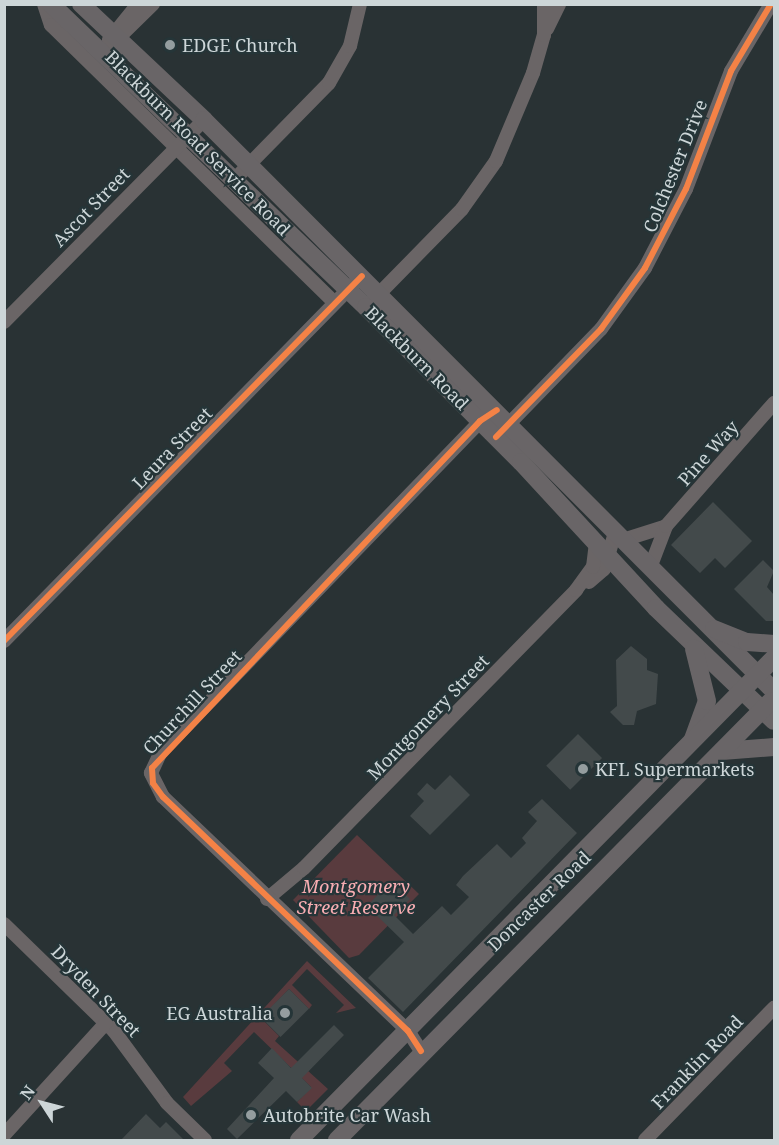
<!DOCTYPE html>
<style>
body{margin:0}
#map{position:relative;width:779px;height:1145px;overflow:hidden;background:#293234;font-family:"Noto Serif",serif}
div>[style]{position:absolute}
.green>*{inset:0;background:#593b3e}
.building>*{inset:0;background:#434a4b;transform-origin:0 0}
.minor>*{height:14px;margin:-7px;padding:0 7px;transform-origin:7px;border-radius:7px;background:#6a6566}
.major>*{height:18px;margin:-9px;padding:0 9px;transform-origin:9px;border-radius:9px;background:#696567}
.cycleway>*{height:6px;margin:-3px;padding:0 3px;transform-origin:3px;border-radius:3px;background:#f48246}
.dots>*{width:16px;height:16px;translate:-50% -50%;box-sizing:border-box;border:3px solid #253538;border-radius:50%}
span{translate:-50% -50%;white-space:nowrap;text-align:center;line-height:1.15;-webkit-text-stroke:4.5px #253538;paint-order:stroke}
.poi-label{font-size:18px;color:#cdd6d8}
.left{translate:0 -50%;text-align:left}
.right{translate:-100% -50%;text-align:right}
.street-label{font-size:18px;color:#cdd6d8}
.park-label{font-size:18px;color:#f8adb2;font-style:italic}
.frame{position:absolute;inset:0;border:6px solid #cdd6d8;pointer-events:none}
.north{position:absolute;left:12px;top:1073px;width:60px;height:60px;-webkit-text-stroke:4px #253538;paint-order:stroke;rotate:306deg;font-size:16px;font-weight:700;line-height:24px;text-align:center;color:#cdd6d8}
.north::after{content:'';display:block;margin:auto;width:21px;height:27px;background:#cdd6d8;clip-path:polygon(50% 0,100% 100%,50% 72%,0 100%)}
</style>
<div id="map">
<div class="green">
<div style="clip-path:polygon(357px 835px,419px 894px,359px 955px,349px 958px,293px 900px)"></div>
<div style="clip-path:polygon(307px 961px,356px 1008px,336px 1013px,344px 1005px,307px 969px,292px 985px,312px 1005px,309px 1009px,289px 989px,261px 1018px,279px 1036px,275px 1041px,328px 1089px,306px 1111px,297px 1102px,311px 1087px,254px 1032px,224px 1063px,232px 1071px,191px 1106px,183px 1097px)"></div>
</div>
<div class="building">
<div style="clip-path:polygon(713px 502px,752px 541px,725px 568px,715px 558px,700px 573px,671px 545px)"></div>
<div style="clip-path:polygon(763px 560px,774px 571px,767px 587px,774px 595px,774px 621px,766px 621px,734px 589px)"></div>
<div style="clip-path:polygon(631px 646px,647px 659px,647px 670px,658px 674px,656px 704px,637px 711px,634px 725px,623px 725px,610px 712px,617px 706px,616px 660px)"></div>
<div style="left:578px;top:734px;width:34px;height:45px;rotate:45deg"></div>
<div style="clip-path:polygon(450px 775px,470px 795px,430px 835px,410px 816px,424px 801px,417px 794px,427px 783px,435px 790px)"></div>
<div style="clip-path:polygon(542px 799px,577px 833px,403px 1012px,368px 978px,404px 942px,367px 906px,391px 881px,410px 899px,394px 915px,413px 934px,442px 906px,451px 915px,469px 897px,456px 885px,463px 876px,497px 844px,511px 858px,526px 843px,522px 838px,537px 821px,528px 812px)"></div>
<div style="left:289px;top:989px;width:28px;height:40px;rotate:45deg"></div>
<div style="clip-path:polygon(334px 1025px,344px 1035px,302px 1078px,312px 1088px,297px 1102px,286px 1091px,237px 1139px,227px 1129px,274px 1078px,258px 1063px,272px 1048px,291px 1068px)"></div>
<div style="clip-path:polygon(146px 1114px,160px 1128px,166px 1122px,184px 1140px,121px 1140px)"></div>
</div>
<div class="minor">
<div style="left:44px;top:4px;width:22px;rotate:72deg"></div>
<div style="left:51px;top:25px;width:397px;rotate:44.4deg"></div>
<div style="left:547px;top:29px;width:28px;rotate:-64deg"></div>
<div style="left:109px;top:40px;width:46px;rotate:-51.1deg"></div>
<div style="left:103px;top:53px;width:70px;rotate:-44.4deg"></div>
<div style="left:235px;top:179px;width:134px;rotate:-45.6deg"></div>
<div style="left:329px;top:83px;width:43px;rotate:-60.4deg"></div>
<div style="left:350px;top:46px;width:43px;rotate:-76.6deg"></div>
<div style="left:373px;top:300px;width:127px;rotate:-45.6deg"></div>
<div style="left:462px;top:209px;width:59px;rotate:-54.7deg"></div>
<div style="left:496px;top:161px;width:95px;rotate:-67.2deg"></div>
<div style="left:533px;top:73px;width:40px;rotate:-74deg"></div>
<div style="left:544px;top:35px;width:31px;rotate:-90deg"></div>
<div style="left:4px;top:322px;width:284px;rotate:-45.3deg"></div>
<div style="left:502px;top:431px;width:142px;rotate:-45.9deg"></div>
<div style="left:601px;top:329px;width:75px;rotate:-54.2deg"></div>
<div style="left:645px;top:268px;width:89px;rotate:-62.6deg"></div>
<div style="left:686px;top:189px;width:126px;rotate:-69.1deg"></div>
<div style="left:731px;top:71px;width:78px;rotate:-59.2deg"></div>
<div style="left:623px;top:540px;width:43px;rotate:-17.6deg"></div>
<div style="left:650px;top:568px;width:45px;rotate:-69.1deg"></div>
<div style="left:666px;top:526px;width:164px;rotate:-48.7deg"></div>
<div style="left:589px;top:582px;width:20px;rotate:-41deg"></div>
<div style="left:604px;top:569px;width:38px;rotate:-73deg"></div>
<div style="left:4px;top:641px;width:500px;rotate:-45.6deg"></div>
<div style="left:267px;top:899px;width:48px;rotate:-40deg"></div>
<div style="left:304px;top:868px;width:389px;rotate:-45.6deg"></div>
<div style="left:576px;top:590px;width:29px;rotate:-54deg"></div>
<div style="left:593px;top:567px;width:23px;rotate:-83deg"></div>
<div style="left:4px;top:924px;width:153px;rotate:44.2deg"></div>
<div style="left:114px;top:1031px;width:89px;rotate:53.6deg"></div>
<div style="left:167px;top:1103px;width:53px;rotate:44.2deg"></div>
<div style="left:421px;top:1051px;width:24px;rotate:-123deg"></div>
<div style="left:408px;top:1031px;width:339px;rotate:-136.3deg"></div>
<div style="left:163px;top:797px;width:27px;rotate:-117deg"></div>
<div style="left:151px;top:773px;width:23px;rotate:-65deg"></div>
<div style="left:161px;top:752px;width:468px;rotate:-46deg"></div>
<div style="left:4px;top:1135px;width:151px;rotate:-47.7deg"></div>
<div style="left:645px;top:1140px;width:185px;rotate:-45.7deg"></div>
</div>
<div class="major">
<div style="left:51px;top:4px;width:437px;rotate:43.9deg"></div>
<div style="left:366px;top:307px;width:219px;rotate:45deg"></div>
<div style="left:521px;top:462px;width:199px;rotate:47.2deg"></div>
<div style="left:656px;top:608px;width:163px;rotate:43.8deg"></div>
<div style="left:81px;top:4px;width:169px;rotate:43.3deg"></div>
<div style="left:204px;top:120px;width:807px;rotate:45.05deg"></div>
<div style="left:714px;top:629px;width:35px;rotate:22deg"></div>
<div style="left:747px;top:642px;width:27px;rotate:4deg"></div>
<div style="left:693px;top:739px;width:40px;rotate:-69.8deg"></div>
<div style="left:707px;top:701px;width:54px;rotate:-104deg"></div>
<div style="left:722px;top:751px;width:52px;rotate:-4.4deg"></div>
<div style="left:299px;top:1140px;width:677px;rotate:-45.42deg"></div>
<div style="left:337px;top:1140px;width:617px;rotate:-45.33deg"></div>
</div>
<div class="cycleway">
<div style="left:496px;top:437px;width:151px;rotate:-45.8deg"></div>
<div style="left:601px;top:329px;width:75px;rotate:-54.2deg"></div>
<div style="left:645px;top:268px;width:89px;rotate:-62.6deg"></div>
<div style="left:686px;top:189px;width:126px;rotate:-69.1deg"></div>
<div style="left:731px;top:71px;width:78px;rotate:-59.2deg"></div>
<div style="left:4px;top:641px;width:511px;rotate:-45.55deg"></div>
<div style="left:421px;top:1051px;width:24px;rotate:-123deg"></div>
<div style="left:408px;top:1031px;width:339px;rotate:-136.3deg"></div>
<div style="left:163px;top:797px;width:17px;rotate:-126deg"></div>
<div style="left:153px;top:783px;width:15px;rotate:-94deg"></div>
<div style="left:152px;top:768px;width:477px;rotate:-46.6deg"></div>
<div style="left:480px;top:421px;width:20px;rotate:-33deg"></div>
</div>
<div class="dots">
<div style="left:170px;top:45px;background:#949d9f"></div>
<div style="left:583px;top:769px;background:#949d9f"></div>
<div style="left:285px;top:1013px;background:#949d9f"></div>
<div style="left:251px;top:1115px;background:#949d9f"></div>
</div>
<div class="poi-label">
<span class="left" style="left:182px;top:45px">EDGE Church</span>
<span class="left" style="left:595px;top:769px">KFL Supermarkets</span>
<span class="right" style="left:273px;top:1013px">EG Australia</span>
<span class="left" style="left:263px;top:1115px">Autobrite Car Wash</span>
</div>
<div class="street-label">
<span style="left:198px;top:143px;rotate:45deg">Blackburn Road Service Road</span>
<span style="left:675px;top:166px;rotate:-68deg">Colchester Drive</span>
<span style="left:91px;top:207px;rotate:-46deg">Ascot Street</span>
<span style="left:417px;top:358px;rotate:45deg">Blackburn Road</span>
<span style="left:172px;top:448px;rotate:-46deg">Leura Street</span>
<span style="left:708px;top:453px;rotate:-48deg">Pine Way</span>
<span style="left:192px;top:702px;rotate:-47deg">Churchill Street</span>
<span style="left:428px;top:717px;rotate:-46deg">Montgomery Street</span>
<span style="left:539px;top:901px;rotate:-44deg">Doncaster Road</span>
<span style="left:96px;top:991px;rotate:46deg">Dryden Street</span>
<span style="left:697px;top:1062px;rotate:-46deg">Franklin Road</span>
</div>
<div class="park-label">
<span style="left:356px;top:897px">Montgomery<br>Street Reserve</span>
</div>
<div class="frame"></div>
<div class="north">N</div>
</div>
